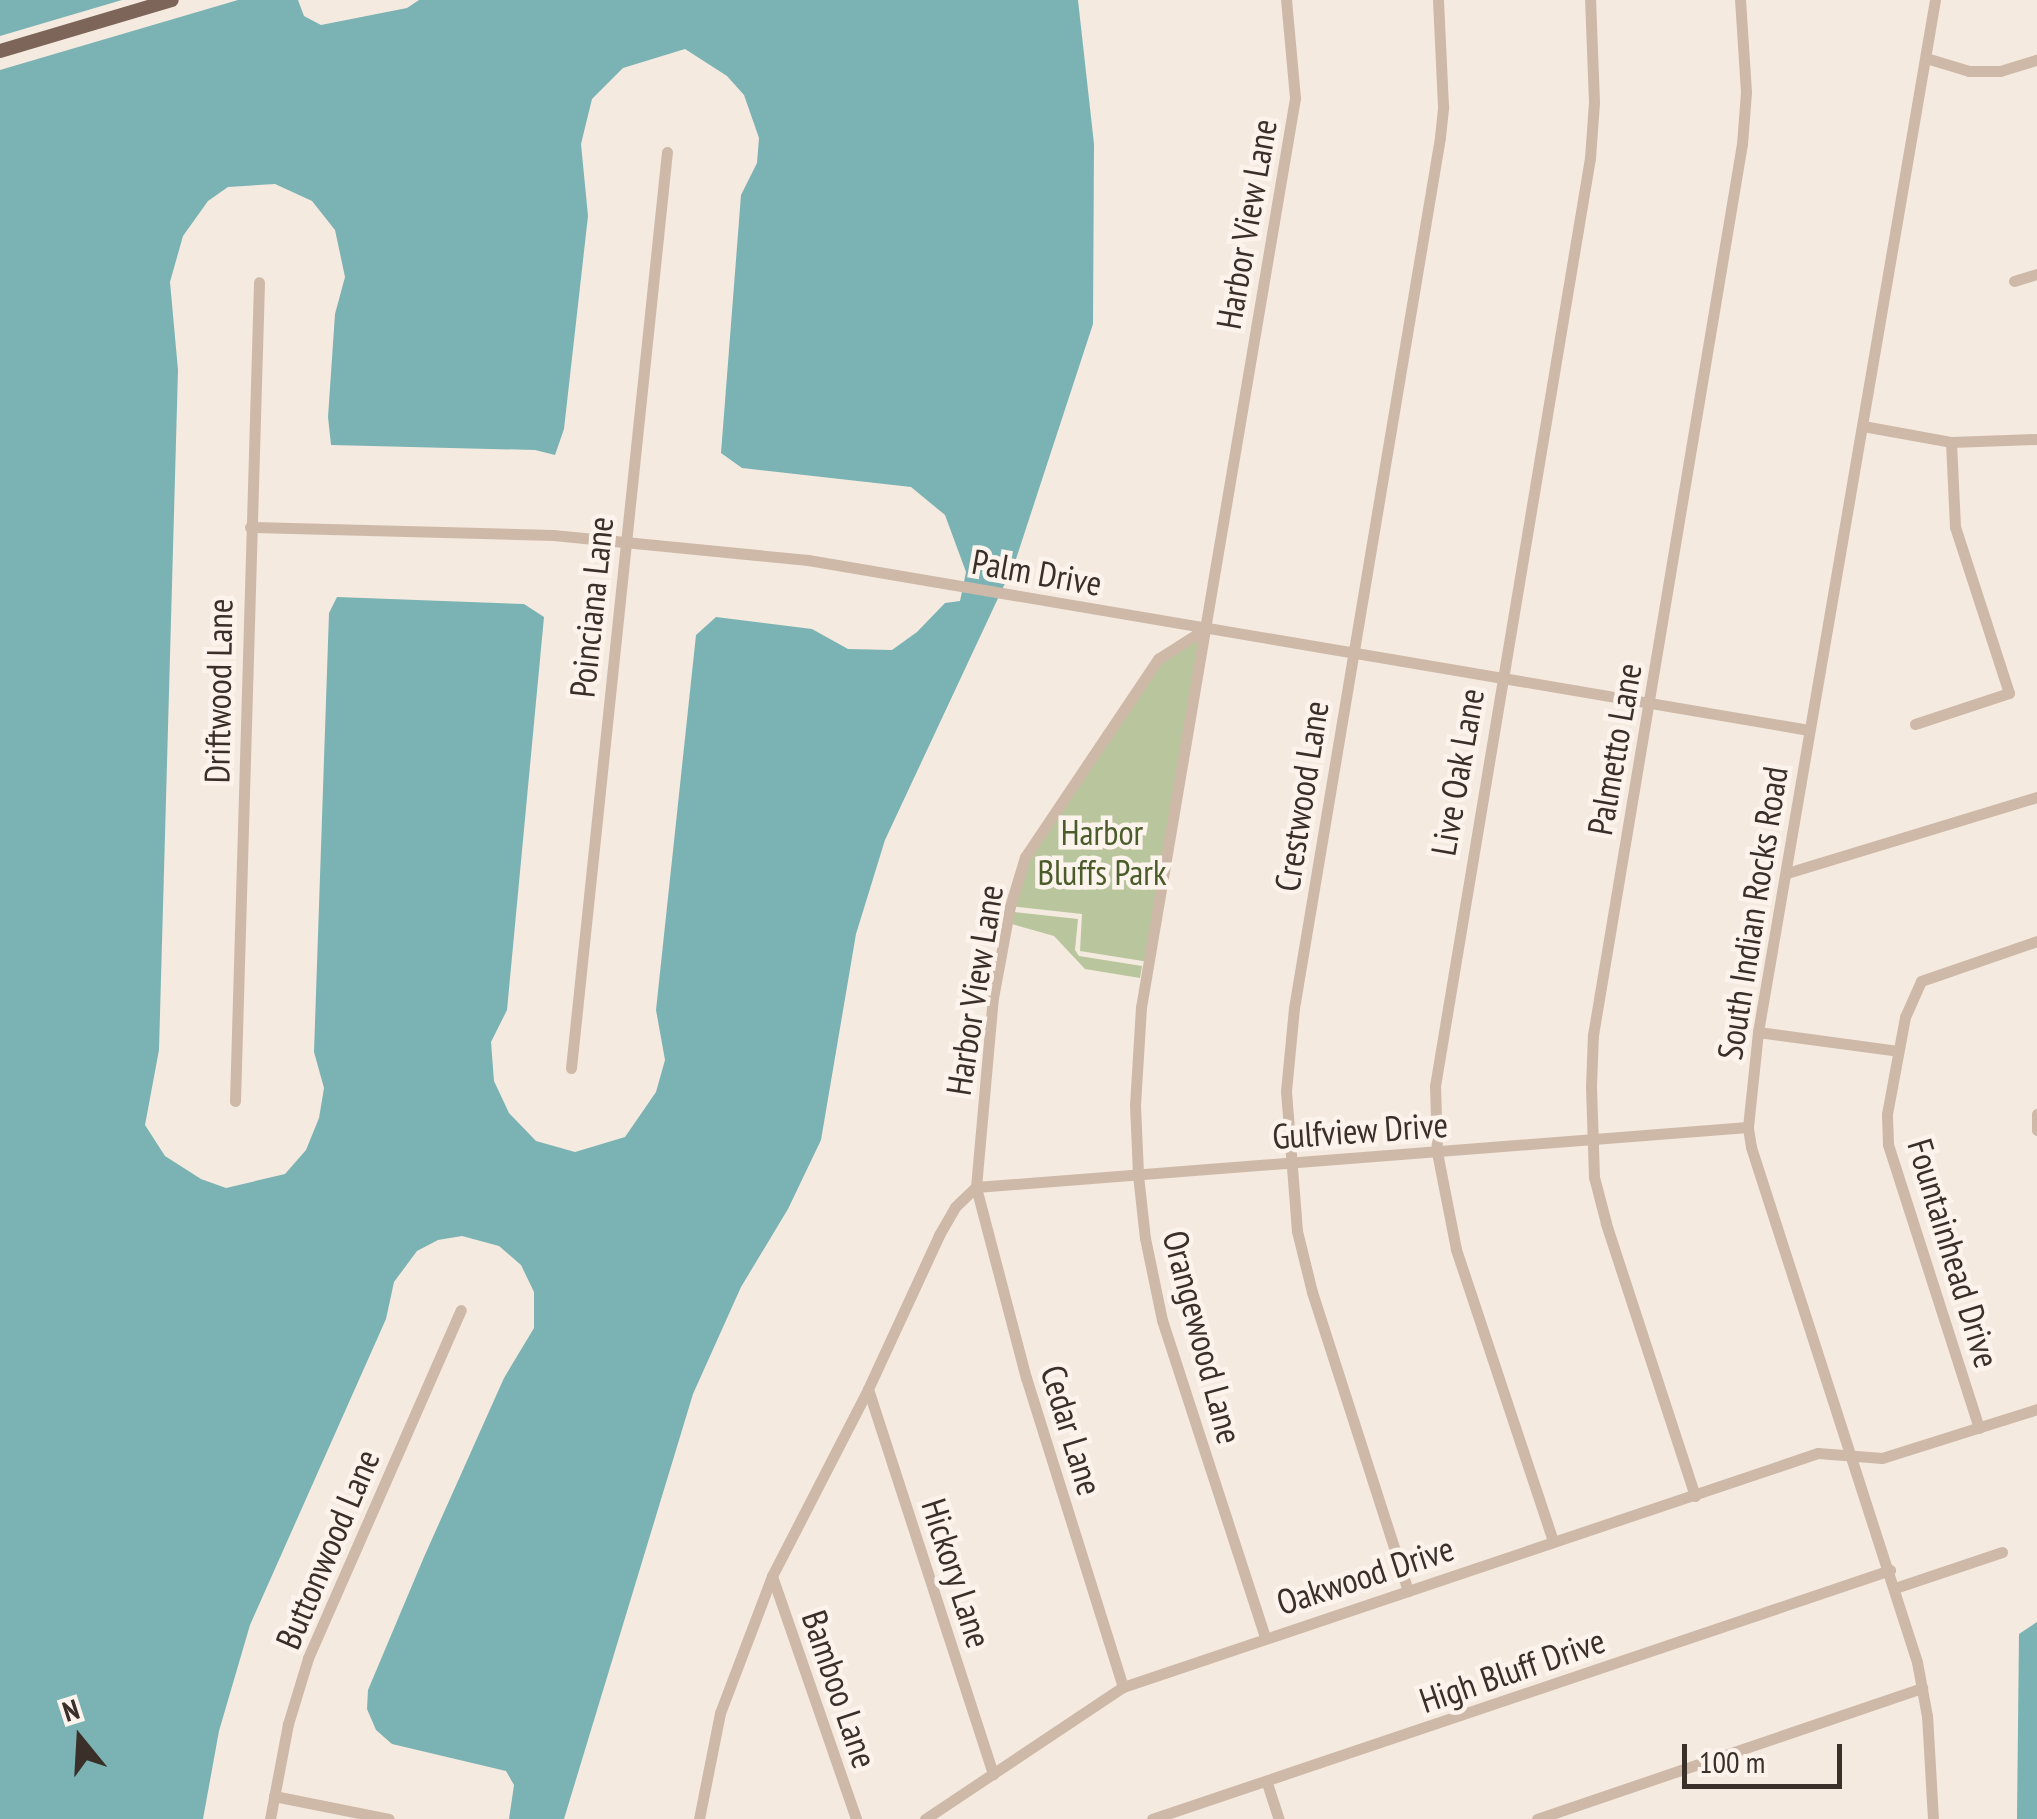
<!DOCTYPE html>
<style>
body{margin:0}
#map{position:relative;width:2037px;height:1819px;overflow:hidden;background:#f5eadf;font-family:"PT Sans Narrow",sans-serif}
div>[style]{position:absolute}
.green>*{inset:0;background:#b9c69d}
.water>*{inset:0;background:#7bb3b4}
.pier>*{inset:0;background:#f5eadf}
.minor>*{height:11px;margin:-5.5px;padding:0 5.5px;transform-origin:5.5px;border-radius:5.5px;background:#ceb9a9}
.major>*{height:14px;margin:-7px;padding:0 7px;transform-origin:7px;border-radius:7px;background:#7e655a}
span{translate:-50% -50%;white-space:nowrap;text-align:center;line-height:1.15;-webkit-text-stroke:9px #fcf4ec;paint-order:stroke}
.street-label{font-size:35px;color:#3b2f29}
.park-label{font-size:35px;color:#4b5c2b}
.north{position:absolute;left:30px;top:1689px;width:100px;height:100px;-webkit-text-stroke:8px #fcf4ec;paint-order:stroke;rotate:342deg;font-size:28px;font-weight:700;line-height:40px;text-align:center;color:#3b2f29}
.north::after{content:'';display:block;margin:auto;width:35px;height:45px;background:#3b2f29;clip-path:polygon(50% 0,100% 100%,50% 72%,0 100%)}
.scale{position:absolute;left:1682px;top:1744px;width:160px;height:45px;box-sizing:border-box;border:5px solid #3b2f29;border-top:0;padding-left:12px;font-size:30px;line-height:35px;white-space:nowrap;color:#3b2f29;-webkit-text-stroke:8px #fcf4ec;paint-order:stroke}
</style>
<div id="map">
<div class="green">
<div style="clip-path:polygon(1205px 629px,1149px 962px,1080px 951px,1082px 914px,1010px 906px,1025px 857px,1158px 659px)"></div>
<div style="clip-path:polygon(1014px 912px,1078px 919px,1075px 950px,1079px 956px,1142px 966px,1140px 978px,1085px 969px,1054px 936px,1012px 924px)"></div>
</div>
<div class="water">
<div style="clip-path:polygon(evenodd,0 0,298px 0,304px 16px,321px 25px,407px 8px,419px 0,1078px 0,1094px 144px,1093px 324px,1015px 562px,885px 840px,856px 934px,821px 1140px,788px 1209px,741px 1287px,693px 1394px,564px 1819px,509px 1819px,514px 1785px,506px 1771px,392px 1744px,376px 1730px,367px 1709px,368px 1690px,424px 1557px,504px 1378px,534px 1328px,534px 1292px,521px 1265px,499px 1246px,462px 1236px,438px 1240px,417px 1251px,394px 1282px,386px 1319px,250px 1625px,219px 1731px,203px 1819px,0 1819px,0 0,685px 49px,727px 76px,744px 95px,759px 138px,757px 163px,741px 195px,721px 453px,742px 468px,911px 487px,945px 515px,966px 572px,960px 601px,945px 603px,917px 632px,892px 650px,848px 649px,812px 629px,716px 617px,696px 635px,656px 1010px,665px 1060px,656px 1092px,625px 1137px,575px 1152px,536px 1141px,509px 1113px,494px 1081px,491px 1042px,507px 1010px,544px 617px,524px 604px,337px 597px,329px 613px,314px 1052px,324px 1088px,319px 1118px,306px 1150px,285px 1174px,226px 1188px,201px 1179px,165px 1156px,145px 1125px,159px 1050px,178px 370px,170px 282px,183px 236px,208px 201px,228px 187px,275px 184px,312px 201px,335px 230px,345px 277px,335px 314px,328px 417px,331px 445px,535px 450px,555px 455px,564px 429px,588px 216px,581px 144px,592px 99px,623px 68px,685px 49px)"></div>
<div style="clip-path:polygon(2037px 1622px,2037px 1819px,2017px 1819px,2019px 1634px)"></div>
</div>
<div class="pier">
<div style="clip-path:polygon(122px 0,238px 0,0 70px,0 36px)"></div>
</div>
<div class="minor">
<div style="left:1926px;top:58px;width:45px;rotate:16.8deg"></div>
<div style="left:1969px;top:71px;width:31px"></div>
<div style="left:2000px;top:71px;width:39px;rotate:-17deg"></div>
<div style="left:2014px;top:281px;width:24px;rotate:-17deg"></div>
<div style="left:1863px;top:426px;width:89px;rotate:10.3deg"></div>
<div style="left:1951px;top:442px;width:86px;rotate:-2deg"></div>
<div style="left:250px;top:527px;width:303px;rotate:1.5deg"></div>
<div style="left:553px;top:535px;width:256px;rotate:5.6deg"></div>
<div style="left:808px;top:560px;width:1015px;rotate:9.64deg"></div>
<div style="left:1205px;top:629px;width:383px;rotate:99.6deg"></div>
<div style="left:1141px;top:1007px;width:98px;rotate:93.5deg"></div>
<div style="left:1135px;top:1105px;width:70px;rotate:87.5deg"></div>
<div style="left:1138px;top:1175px;width:63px;rotate:83.7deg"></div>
<div style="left:1145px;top:1238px;width:84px;rotate:78.3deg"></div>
<div style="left:1162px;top:1320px;width:333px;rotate:72deg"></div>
<div style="left:1915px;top:724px;width:99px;rotate:-18.3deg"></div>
<div style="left:2009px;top:693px;width:175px;rotate:-108deg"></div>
<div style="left:1955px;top:527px;width:85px;rotate:-92.7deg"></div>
<div style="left:1787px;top:873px;width:261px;rotate:-16.9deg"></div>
<div style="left:1758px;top:1032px;width:141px;rotate:7.7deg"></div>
<div style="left:571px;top:1068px;width:921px;rotate:-84.02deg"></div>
<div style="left:235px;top:1101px;width:819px;rotate:-88.32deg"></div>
<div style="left:2037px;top:1114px;width:16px;rotate:90deg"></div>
<div style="left:868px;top:1389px;width:405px;rotate:72deg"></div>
<div style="left:1979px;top:1428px;width:298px;rotate:-107.8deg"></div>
<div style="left:1888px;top:1144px;width:30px;rotate:-92deg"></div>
<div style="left:1887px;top:1114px;width:99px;rotate:-79.5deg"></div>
<div style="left:1905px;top:1017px;width:39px;rotate:-66deg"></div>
<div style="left:1921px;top:981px;width:123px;rotate:-19deg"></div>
<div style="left:1695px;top:1496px;width:287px;rotate:-108.1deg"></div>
<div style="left:1606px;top:1223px;width:48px;rotate:-104.6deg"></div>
<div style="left:1594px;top:1177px;width:91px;rotate:-91.9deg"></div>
<div style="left:1591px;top:1086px;width:51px;rotate:-87.8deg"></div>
<div style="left:1593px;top:1035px;width:903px;rotate:-80.51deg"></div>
<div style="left:1742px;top:144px;width:52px;rotate:-85.6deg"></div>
<div style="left:1746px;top:92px;width:92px;rotate:-93.7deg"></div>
<div style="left:1553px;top:1541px;width:308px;rotate:-108.4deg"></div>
<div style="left:1456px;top:1249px;width:99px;rotate:-101.1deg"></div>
<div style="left:1437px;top:1152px;width:66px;rotate:-91.7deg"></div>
<div style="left:1435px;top:1086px;width:941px;rotate:-80.52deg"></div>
<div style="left:1590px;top:158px;width:56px;rotate:-85.9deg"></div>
<div style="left:1594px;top:102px;width:102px;rotate:-92.2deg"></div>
<div style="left:772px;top:1576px;width:257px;rotate:70.9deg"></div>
<div style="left:1895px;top:1588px;width:113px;rotate:-18.6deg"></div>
<div style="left:1408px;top:1591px;width:314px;rotate:-107.8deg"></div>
<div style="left:1312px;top:1292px;width:63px;rotate:-103.8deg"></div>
<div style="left:1297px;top:1231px;width:140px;rotate:-94.5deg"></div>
<div style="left:1286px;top:1091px;width:83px;rotate:-84.5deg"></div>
<div style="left:1294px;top:1008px;width:883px;rotate:-80.48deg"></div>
<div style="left:1440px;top:137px;width:31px;rotate:-84deg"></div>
<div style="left:1443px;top:106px;width:106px;rotate:-92.7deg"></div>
<div style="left:1123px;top:1687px;width:324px;rotate:-107.4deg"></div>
<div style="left:1026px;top:1378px;width:197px;rotate:-104.7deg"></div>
<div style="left:976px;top:1187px;width:774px;rotate:-4.44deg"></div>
<div style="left:1267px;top:1783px;width:38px;rotate:72deg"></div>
<div style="left:274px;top:1796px;width:117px;rotate:11.3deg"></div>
<div style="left:270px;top:1819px;width:97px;rotate:-79.3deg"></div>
<div style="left:288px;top:1724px;width:69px;rotate:-73.1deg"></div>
<div style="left:308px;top:1658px;width:380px;rotate:-66.3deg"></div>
<div style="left:699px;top:1819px;width:108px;rotate:-78.8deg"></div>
<div style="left:720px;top:1713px;width:147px;rotate:-69.2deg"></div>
<div style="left:772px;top:1576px;width:210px;rotate:-62.8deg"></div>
<div style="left:868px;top:1389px;width:170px;rotate:-65.2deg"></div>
<div style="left:939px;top:1235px;width:32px;rotate:-60deg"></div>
<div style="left:955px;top:1207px;width:29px;rotate:-44deg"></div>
<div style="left:976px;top:1187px;width:190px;rotate:-84.9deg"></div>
<div style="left:993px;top:998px;width:94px;rotate:-79.5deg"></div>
<div style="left:1010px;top:906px;width:51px;rotate:-73deg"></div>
<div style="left:1025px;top:857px;width:239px;rotate:-56.1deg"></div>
<div style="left:1158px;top:659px;width:56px;rotate:-32.6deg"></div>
<div style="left:1205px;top:629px;width:539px;rotate:-80.38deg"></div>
<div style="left:1295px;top:98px;width:98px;rotate:-95.2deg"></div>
<div style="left:925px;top:1819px;width:238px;rotate:-33.7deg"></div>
<div style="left:1123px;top:1687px;width:733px;rotate:-18.61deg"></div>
<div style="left:1818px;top:1453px;width:64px;rotate:4.5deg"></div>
<div style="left:1882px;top:1458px;width:163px;rotate:-17.5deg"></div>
<div style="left:1152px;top:1819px;width:779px;rotate:-18.64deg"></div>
<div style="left:1537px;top:1819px;width:407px;rotate:-18.8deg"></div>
<div style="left:1933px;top:1819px;width:103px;rotate:-93.3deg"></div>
<div style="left:1927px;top:1716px;width:55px;rotate:-100.5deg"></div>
<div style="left:1917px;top:1662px;width:541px;rotate:-107.87deg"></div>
<div style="left:1751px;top:1147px;width:20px;rotate:-99deg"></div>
<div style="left:1748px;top:1127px;width:96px;rotate:-84deg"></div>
<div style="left:1758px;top:1032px;width:1047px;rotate:-80.27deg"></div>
</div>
<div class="major">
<div style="left:0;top:51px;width:179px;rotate:-16.5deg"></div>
</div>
<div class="street-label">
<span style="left:1246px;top:224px;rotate:-80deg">Harbor View Lane</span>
<span style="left:1037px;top:572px;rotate:10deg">Palm Drive</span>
<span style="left:591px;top:607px;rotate:-84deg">Poinciana Lane</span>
<span style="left:218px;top:691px;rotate:-89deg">Driftwood Lane</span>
<span style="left:1614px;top:749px;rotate:-80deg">Palmetto Lane</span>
<span style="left:1457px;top:772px;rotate:-80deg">Live Oak Lane</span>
<span style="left:1301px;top:796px;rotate:-81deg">Crestwood Lane</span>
<span style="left:1752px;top:913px;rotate:-81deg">South Indian Rocks Road</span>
<span style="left:974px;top:990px;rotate:-81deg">Harbor View Lane</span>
<span style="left:1360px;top:1130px;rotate:-4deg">Gulfview Drive</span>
<span style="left:1954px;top:1253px;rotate:73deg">Fountainhead Drive</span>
<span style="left:1203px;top:1337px;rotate:75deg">Orangewood Lane</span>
<span style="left:1072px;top:1430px;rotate:73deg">Cedar Lane</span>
<span style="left:327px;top:1549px;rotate:-67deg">Buttonwood Lane</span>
<span style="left:957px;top:1573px;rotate:72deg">Hickory Lane</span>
<span style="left:1365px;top:1575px;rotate:-18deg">Oakwood Drive</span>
<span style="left:1512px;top:1670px;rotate:-19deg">High Bluff Drive</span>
<span style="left:840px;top:1689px;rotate:71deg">Bamboo Lane</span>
</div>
<div class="park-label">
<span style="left:1102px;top:852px">Harbor<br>Bluffs Park</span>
</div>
<div class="north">N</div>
<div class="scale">100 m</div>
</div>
